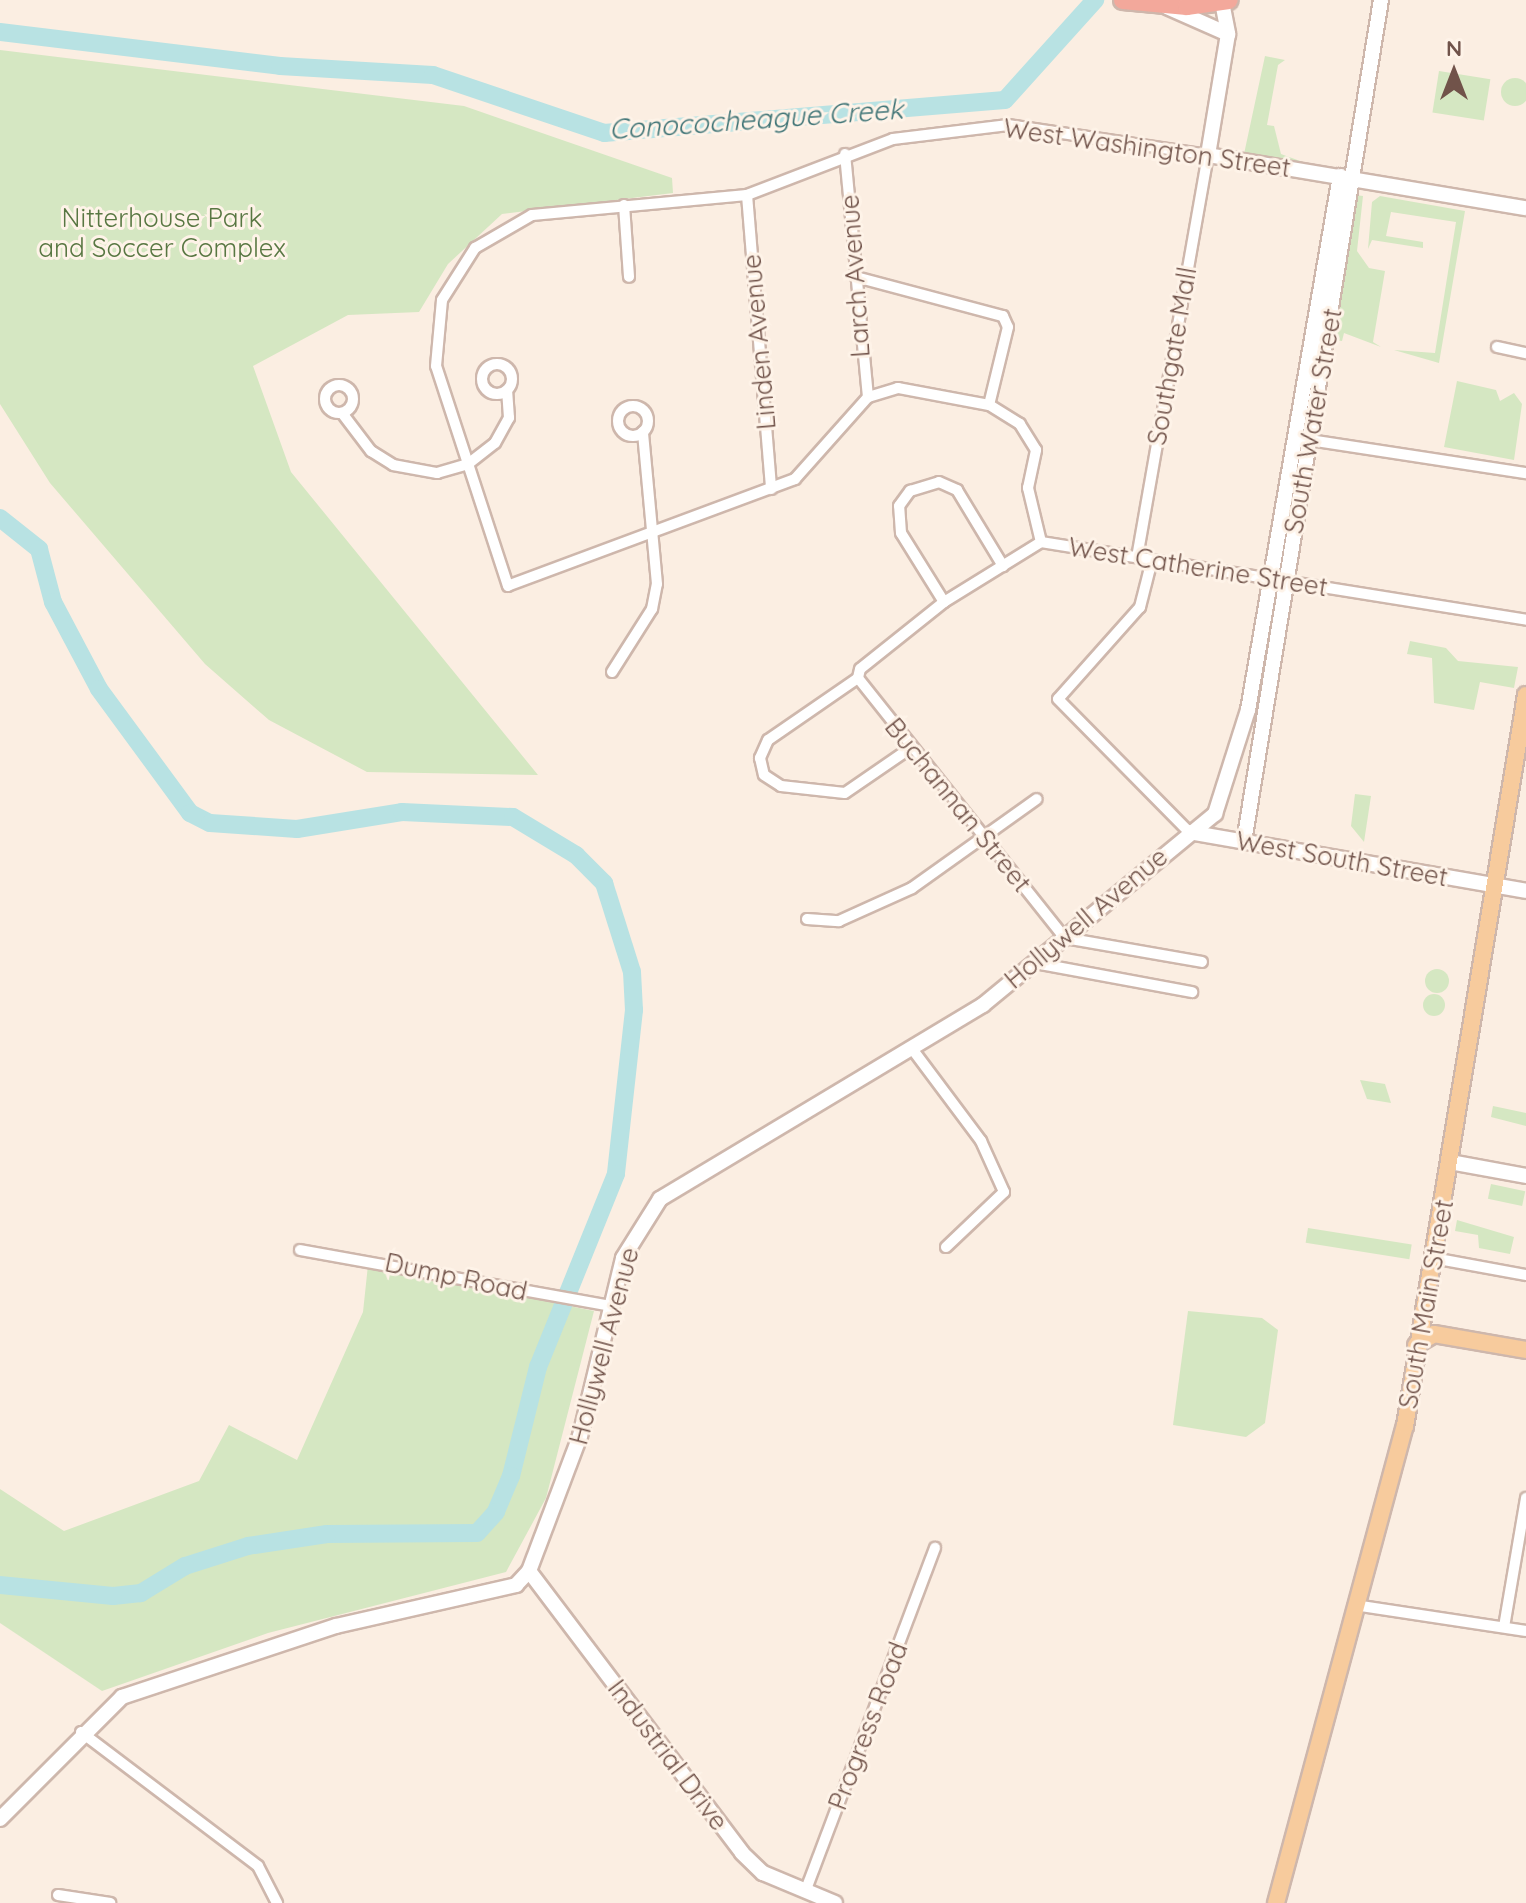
<!DOCTYPE html>
<style>
body{margin:0}
#map{position:relative;width:1526px;height:1903px;overflow:hidden;background:#fbeee2;font-family:Quicksand,sans-serif}
div>[style]{position:absolute}
.green>*{inset:0;background:#d5e7c2;transform-origin:0 0}
.round{border-radius:50%}
.river>*{height:18px;margin:-9px;padding:0 9px;transform-origin:9px;border-radius:9px;background:#b8e2e3}
.roads{filter:drop-shadow(2px 0 #ceb7ac) drop-shadow(-2px 0 #ceb7ac) drop-shadow(0 2px #ceb7ac) drop-shadow(0 -2px #ceb7ac)}
.street>*{height:10px;margin:-5px;padding:0 5px;transform-origin:5px;border-radius:5px;background:#fff}
.street>.ring{margin:-5px;padding:0;box-sizing:content-box;background:none;border:10px solid #fff;border-radius:50%}
.secondary>*{height:14px;margin:-7px;padding:0 7px;transform-origin:7px;border-radius:7px;background:#fff}
.primary>*{height:16px;margin:-8px;padding:0 8px;transform-origin:8px;border-radius:8px;background:#f7cb9d}
.highway>*{height:18px;margin:-9px;padding:0 9px;transform-origin:9px;border-radius:9px;background:#f3a89b}
span{translate:-50% -50%;white-space:nowrap;text-align:center;line-height:1.15;-webkit-text-stroke:6px #fef3e8;paint-order:stroke}
.street-label{font-size:26px;color:#71534a}
.park-label{font-size:26px;color:#587742}
.water-label{font-size:28px;color:#3f7476;font-style:italic}
.north{position:absolute;left:1414px;top:32px;width:80px;height:80px;-webkit-text-stroke:6px #fef3e8;paint-order:stroke;rotate:0deg;font-size:22px;font-weight:700;line-height:32px;text-align:center;color:#71534a}
.north::after{content:'';display:block;margin:auto;width:28px;height:36px;background:#71534a;clip-path:polygon(50% 0,100% 100%,50% 72%,0 100%)}
</style>
<div id="map">
<div class="green">
<div style="clip-path:polygon(0 50px,464px 106px,672px 178px,673px 193px,502px 214px,448px 264px,419px 312px,348px 315px,253px 366px,291px 472px,538px 775px,367px 772px,269px 720px,205px 664px,50px 483px,0 404px)"></div>
<div style="clip-path:polygon(1265px 56px,1285px 60px,1278px 65px,1267px 125px,1274px 126px,1281px 154px,1311px 165px,1244px 154px)"></div>
<div style="left:1439px;top:71px;width:52px;height:42px;rotate:9deg"></div>
<div class="round" style="left:1501px;top:78px;width:28px;height:28px"></div>
<div style="clip-path:polygon(1355px 195px,1363px 196px,1357px 251px,1369px 268px,1385px 271px,1373px 342px,1381px 347px,1344px 333px,1342px 341px,1333px 340px)"></div>
<div style="clip-path:polygon(1380px 196px,1465px 211px,1439px 363px,1394px 350px,1435px 353px,1456px 222px,1391px 212px,1386px 236px,1423px 242px,1423px 248px,1372px 240px,1368px 249px,1372px 202px)"></div>
<div style="clip-path:polygon(1457px 381px,1496px 390px,1500px 401px,1514px 393px,1522px 404px,1514px 460px,1444px 447px)"></div>
<div style="clip-path:polygon(1410px 641px,1446px 648px,1458px 661px,1518px 667px,1514px 688px,1480px 682px,1474px 710px,1434px 703px,1432px 658px,1407px 654px)"></div>
<div style="clip-path:polygon(1355px 794px,1371px 796px,1364px 842px,1351px 826px)"></div>
<div class="round" style="left:1425px;top:969px;width:24px;height:24px"></div>
<div class="round" style="left:1423px;top:994px;width:22px;height:22px"></div>
<div style="clip-path:polygon(1360px 1080px,1385px 1084px,1391px 1103px,1367px 1099px)"></div>
<div style="clip-path:polygon(1493px 1106px,1526px 1113px,1526px 1126px,1491px 1117px)"></div>
<div style="left:1491px;top:1184px;width:35px;height:15px;rotate:12deg"></div>
<div style="clip-path:polygon(1457px 1220px,1514px 1237px,1510px 1254px,1479px 1248px,1478px 1235px,1455px 1231px)"></div>
<div style="left:1308px;top:1228px;width:105px;height:15px;rotate:9deg"></div>
<div style="clip-path:polygon(368px 1265px,594px 1311px,546px 1498px,506px 1572px,268px 1633px,102px 1691px,0 1623px,0 1489px,64px 1531px,199px 1481px,229px 1425px,297px 1460px,363px 1312px)"></div>
<div style="clip-path:polygon(1188px 1311px,1262px 1318px,1278px 1330px,1265px 1423px,1246px 1437px,1173px 1425px)"></div>
</div>
<div class="river">
<div style="left:0;top:32px;width:282px;rotate:6.9deg"></div>
<div style="left:280px;top:66px;width:153px;rotate:3.4deg"></div>
<div style="left:433px;top:75px;width:181px;rotate:18.7deg"></div>
<div style="left:604px;top:133px;width:402px;rotate:-4.7deg"></div>
<div style="left:1005px;top:100px;width:135px;rotate:-48deg"></div>
<div style="left:0;top:518px;width:50px;rotate:38.5deg"></div>
<div style="left:39px;top:549px;width:55px;rotate:75.2deg"></div>
<div style="left:53px;top:602px;width:98px;rotate:62.1deg"></div>
<div style="left:99px;top:689px;width:154px;rotate:53.7deg"></div>
<div style="left:190px;top:813px;width:22px;rotate:27deg"></div>
<div style="left:210px;top:823px;width:87px;rotate:3.9deg"></div>
<div style="left:297px;top:829px;width:106px;rotate:-9.2deg"></div>
<div style="left:402px;top:812px;width:111px;rotate:2.6deg"></div>
<div style="left:513px;top:817px;width:74px;rotate:31.1deg"></div>
<div style="left:576px;top:855px;width:40px;rotate:45deg"></div>
<div style="left:604px;top:883px;width:93px;rotate:72.5deg"></div>
<div style="left:632px;top:972px;width:38px;rotate:87deg"></div>
<div style="left:634px;top:1010px;width:165px;rotate:96.3deg"></div>
<div style="left:616px;top:1174px;width:208px;rotate:112deg"></div>
<div style="left:538px;top:1367px;width:112px;rotate:103.9deg"></div>
<div style="left:511px;top:1476px;width:39px;rotate:113deg"></div>
<div style="left:496px;top:1512px;width:28px;rotate:132deg"></div>
<div style="left:477px;top:1533px;width:150px;rotate:179.6deg"></div>
<div style="left:327px;top:1534px;width:80px;rotate:171.4deg"></div>
<div style="left:248px;top:1546px;width:66px;rotate:162.4deg"></div>
<div style="left:185px;top:1566px;width:52px;rotate:148.5deg"></div>
<div style="left:141px;top:1593px;width:28px;rotate:174deg"></div>
<div style="left:113px;top:1596px;width:114px;rotate:-174.4deg"></div>
</div>
<div class="roads">
<div class="street">
<div style="left:845px;top:154px;width:244px;rotate:84.6deg"></div>
<div style="left:747px;top:195px;width:295px;rotate:85.3deg"></div>
<div style="left:624px;top:205px;width:72px;rotate:86deg"></div>
<div style="left:856px;top:277px;width:152px;rotate:14.9deg"></div>
<div style="left:1003px;top:316px;width:12px;rotate:66deg"></div>
<div style="left:1008px;top:327px;width:80px;rotate:103.7deg"></div>
<div style="left:1497px;top:347px;width:30px;rotate:12deg"></div>
<div class="ring" style="left:482px;top:364px;width:20px;height:20px"></div>
<div class="ring" style="left:325px;top:385px;width:18px;height:18px"></div>
<div class="ring" style="left:618px;top:406px;width:20px;height:20px"></div>
<div style="left:342px;top:413px;width:48px;rotate:52.7deg"></div>
<div style="left:371px;top:451px;width:26px;rotate:32deg"></div>
<div style="left:393px;top:465px;width:45px;rotate:10.3deg"></div>
<div style="left:437px;top:473px;width:32px;rotate:-16deg"></div>
<div style="left:468px;top:464px;width:34px;rotate:-38deg"></div>
<div style="left:495px;top:443px;width:29px;rotate:-61deg"></div>
<div style="left:509px;top:418px;width:28px;rotate:-94deg"></div>
<div style="left:1303px;top:439px;width:226px;rotate:8.7deg"></div>
<div style="left:1041px;top:542px;width:56px;rotate:-103.5deg"></div>
<div style="left:1028px;top:488px;width:39px;rotate:-78deg"></div>
<div style="left:1036px;top:450px;width:31px;rotate:-122deg"></div>
<div style="left:1020px;top:424px;width:36px;rotate:-148deg"></div>
<div style="left:989px;top:405px;width:93px;rotate:-169.4deg"></div>
<div style="left:898px;top:388px;width:31px;rotate:163deg"></div>
<div style="left:868px;top:397px;width:110px;rotate:131.7deg"></div>
<div style="left:795px;top:479px;width:306px;rotate:159.6deg"></div>
<div style="left:508px;top:586px;width:231px;rotate:-108.1deg"></div>
<div style="left:436px;top:366px;width:66px;rotate:-84.8deg"></div>
<div style="left:442px;top:300px;width:62px;rotate:-57.6deg"></div>
<div style="left:475px;top:248px;width:66px;rotate:-30.1deg"></div>
<div style="left:532px;top:215px;width:216px;rotate:-5.3deg"></div>
<div style="left:747px;top:195px;width:156px;rotate:-21deg"></div>
<div style="left:893px;top:139px;width:116px;rotate:-6.9deg"></div>
<div style="left:1008px;top:125px;width:202px;rotate:8.5deg"></div>
<div style="left:1208px;top:155px;width:408px;rotate:100deg"></div>
<div style="left:1041px;top:542px;width:114px;rotate:148.3deg"></div>
<div style="left:944px;top:602px;width:107px;rotate:141.4deg"></div>
<div style="left:860px;top:669px;width:9px;rotate:103deg"></div>
<div style="left:858px;top:678px;width:332px;rotate:51.5deg"></div>
<div style="left:1065px;top:938px;width:139px;rotate:9.9deg"></div>
<div style="left:1041px;top:542px;width:491px;rotate:9.1deg"></div>
<div style="left:1152px;top:560px;width:49px;rotate:104.3deg"></div>
<div style="left:1140px;top:607px;width:123px;rotate:131.7deg"></div>
<div style="left:1058px;top:699px;width:187px;rotate:45.4deg"></div>
<div style="left:944px;top:602px;width:81px;rotate:-121.9deg"></div>
<div style="left:901px;top:533px;width:27px;rotate:-94deg"></div>
<div style="left:899px;top:506px;width:19px;rotate:-54deg"></div>
<div style="left:910px;top:491px;width:30px;rotate:-17deg"></div>
<div style="left:939px;top:482px;width:20px;rotate:24deg"></div>
<div style="left:957px;top:490px;width:89px;rotate:58.8deg"></div>
<div style="left:612px;top:672px;width:75px;rotate:-57.6deg"></div>
<div style="left:652px;top:609px;width:25px;rotate:-79deg"></div>
<div style="left:657px;top:584px;width:153px;rotate:-95.3deg"></div>
<div style="left:858px;top:678px;width:109px;rotate:145.4deg"></div>
<div style="left:768px;top:740px;width:20px;rotate:114deg"></div>
<div style="left:760px;top:758px;width:17px;rotate:77deg"></div>
<div style="left:764px;top:775px;width:20px;rotate:33deg"></div>
<div style="left:781px;top:786px;width:64px;rotate:6.2deg"></div>
<div style="left:845px;top:793px;width:81px;rotate:-34.5deg"></div>
<div style="left:807px;top:919px;width:32px;rotate:4deg"></div>
<div style="left:839px;top:921px;width:80px;rotate:-24.3deg"></div>
<div style="left:912px;top:888px;width:153px;rotate:-35.5deg"></div>
<div style="left:1035px;top:963px;width:160px;rotate:10.5deg"></div>
<div style="left:913px;top:1050px;width:114px;rotate:53.2deg"></div>
<div style="left:981px;top:1141px;width:56px;rotate:65.7deg"></div>
<div style="left:1004px;top:1192px;width:80px;rotate:136.5deg"></div>
<div style="left:300px;top:1250px;width:316px;rotate:10.2deg"></div>
<div style="left:1433px;top:1258px;width:95px;rotate:10.4deg"></div>
<div style="left:1361px;top:1606px;width:167px;rotate:8.6deg"></div>
<div style="left:1504px;top:1627px;width:131px;rotate:-80.3deg"></div>
<div style="left:81px;top:1732px;width:222px;rotate:37.1deg"></div>
<div style="left:258px;top:1866px;width:42px;rotate:62.8deg"></div>
<div style="left:805px;top:1892px;width:368px;rotate:-69.3deg"></div>
<div style="left:58px;top:1895px;width:53px;rotate:8.7deg"></div>
</div>
<div class="secondary">
<div style="left:1222px;top:2px;width:33px;rotate:79deg"></div>
<div style="left:1228px;top:34px;width:123px;rotate:99.4deg"></div>
<div style="left:1208px;top:155px;width:322px;rotate:9.5deg"></div>
<div style="left:1167px;top:7px;width:67px;rotate:23.9deg"></div>
<div style="left:1189px;top:832px;width:342px;rotate:9.9deg"></div>
<div style="left:1244px;top:842px;width:853px;rotate:-80.76deg"></div>
<div style="left:1450px;top:1162px;width:77px;rotate:10.4deg"></div>
<div style="left:529px;top:1571px;width:353px;rotate:52.9deg"></div>
<div style="left:742px;top:1853px;width:29px;rotate:44deg"></div>
<div style="left:763px;top:1873px;width:78px;rotate:22.6deg"></div>
<div style="left:0;top:1819px;width:173px;rotate:-45deg"></div>
<div style="left:122px;top:1697px;width:225px;rotate:-18.4deg"></div>
<div style="left:336px;top:1626px;width:185px;rotate:-12.8deg"></div>
<div style="left:516px;top:1585px;width:19px;rotate:-47deg"></div>
<div style="left:529px;top:1571px;width:144px;rotate:-69.3deg"></div>
<div style="left:580px;top:1436px;width:183px;rotate:-76.4deg"></div>
<div style="left:623px;top:1258px;width:70px;rotate:-57.9deg"></div>
<div style="left:660px;top:1199px;width:377px;rotate:-31deg"></div>
<div style="left:983px;top:1005px;width:301px;rotate:-39.5deg"></div>
<div style="left:1215px;top:814px;width:109px;rotate:-72.4deg"></div>
<div style="left:1248px;top:710px;width:542px;rotate:-80.22deg"></div>
</div>
<div class="primary">
<div style="left:1416px;top:1345px;width:21px;rotate:-31deg"></div>
<div style="left:1434px;top:1334px;width:93px;rotate:9.9deg"></div>
<div style="left:1276px;top:1903px;width:494px;rotate:-74.9deg"></div>
<div style="left:1405px;top:1426px;width:741px;rotate:-80.6deg"></div>
</div>
<div class="highway">
<div style="left:1123px;top:0;width:64px;rotate:5.4deg"></div>
<div style="left:1187px;top:6px;width:42px;rotate:-8.1deg"></div>
</div>
</div>
<div class="street-label">
<span style="left:1147px;top:148px;rotate:8deg">West Washington Street</span>
<span style="left:855px;top:276px;rotate:-94deg">Larch Avenue</span>
<span style="left:759px;top:342px;rotate:-95deg">Linden Avenue</span>
<span style="left:1172px;top:356px;rotate:-80deg">Southgate Mall</span>
<span style="left:1313px;top:421px;rotate:-80deg">South Water Street</span>
<span style="left:1198px;top:567px;rotate:9deg">West Catherine Street</span>
<span style="left:958px;top:805px;rotate:51deg">Buchannan Street</span>
<span style="left:1342px;top:859px;rotate:10deg">West South Street</span>
<span style="left:1086px;top:918px;rotate:-40deg">Hollywell Avenue</span>
<span style="left:456px;top:1277px;rotate:12deg">Dump Road</span>
<span style="left:1426px;top:1304px;rotate:-80deg">South Main Street</span>
<span style="left:604px;top:1346px;rotate:-75deg">Hollywell Avenue</span>
<span style="left:868px;top:1726px;rotate:-69deg">Progress Road</span>
<span style="left:668px;top:1755px;rotate:53deg">Industrial Drive</span>
</div>
<div class="park-label">
<span style="left:162px;top:233px">Nitterhouse Park<br>and Soccer Complex</span>
</div>
<div class="water-label">
<span style="left:756px;top:119px;rotate:-4deg">Conococheague Creek</span>
</div>
<div class="north">N</div>
</div>
